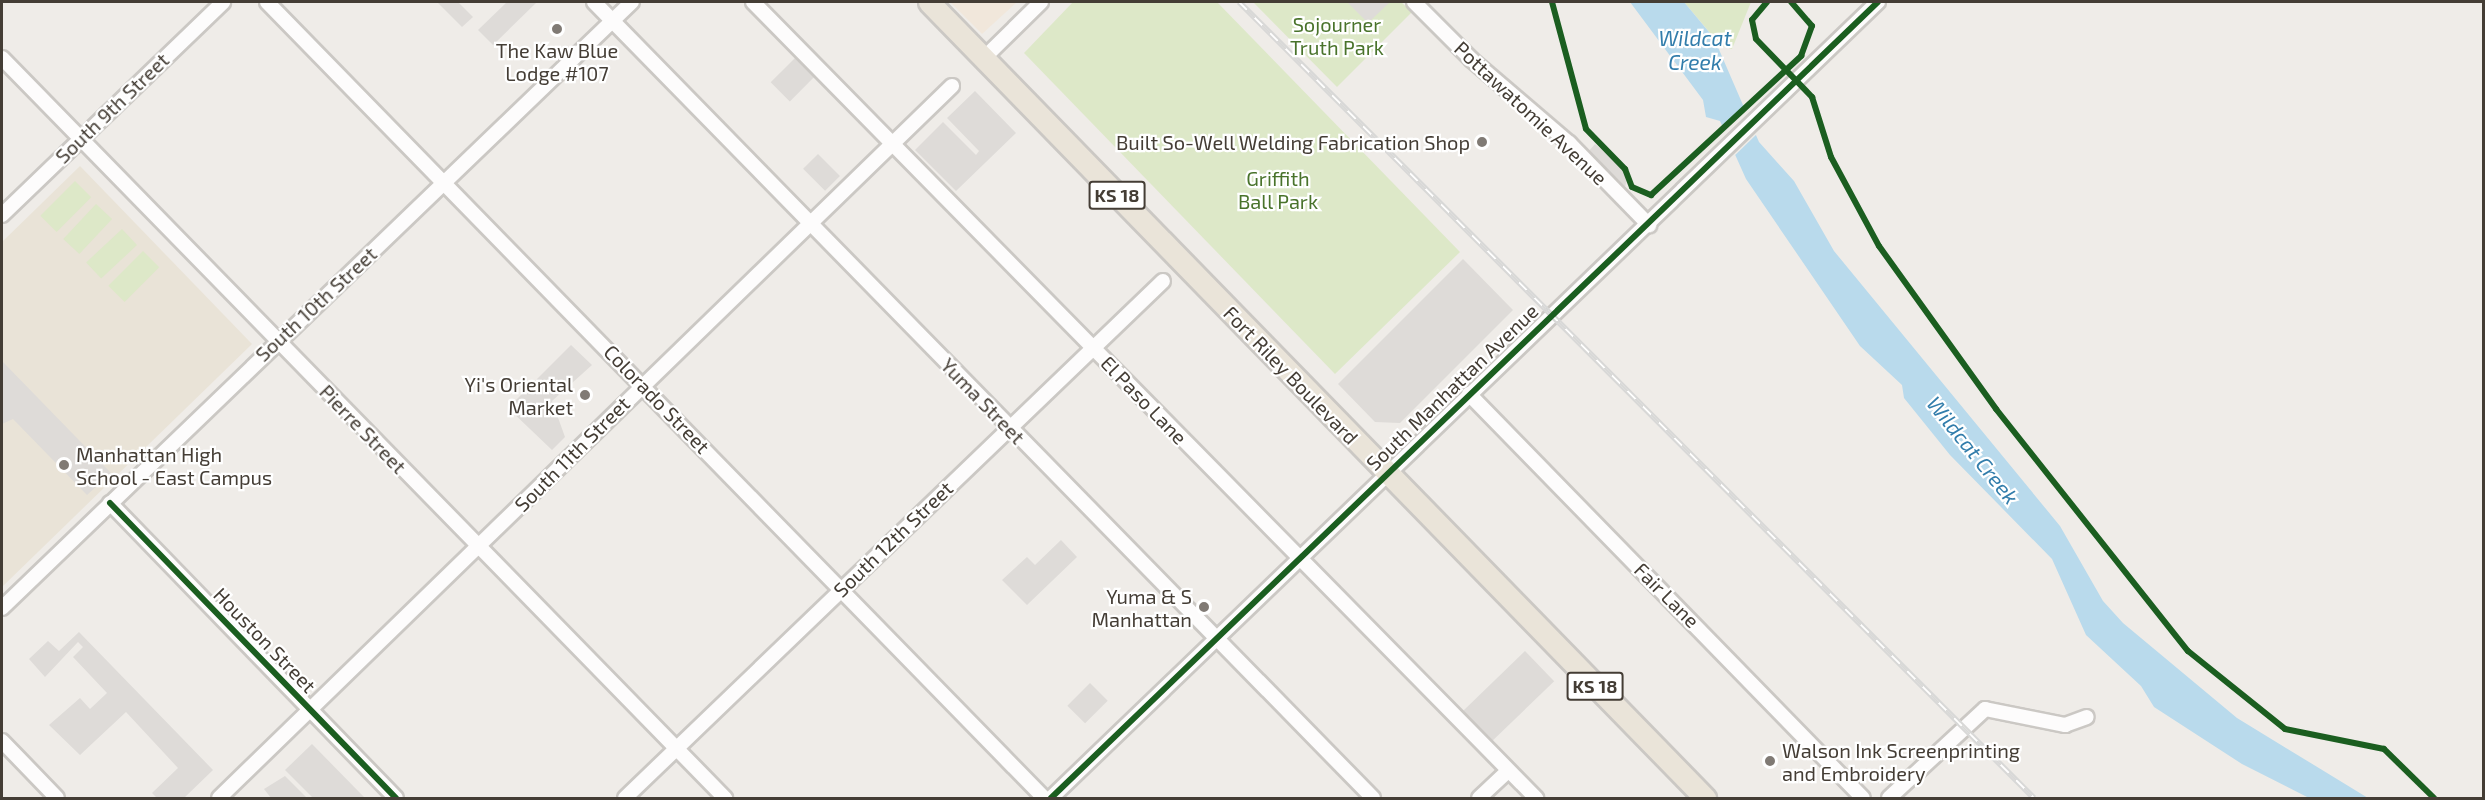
<!DOCTYPE html>
<style>
body{margin:0}
#map{position:relative;width:2485px;height:800px;overflow:hidden;background:#efece8;font-family:"Exo 2",sans-serif}
div>[style]{position:absolute}
.commercial>*{inset:0;background:#f1e7db}
.education>*{inset:0;background:#e9e3d7}
.green>*{inset:0;background:#dde8c8;transform-origin:0 0}
.parking>*{inset:0;background:#dedbd8;transform-origin:0 0}
.water>*{inset:0;background:#b9daec}
.pier>*{inset:0;background:#efece8}
.roads{filter:drop-shadow(2px 0 #cbc8c4) drop-shadow(-2px 0 #cbc8c4) drop-shadow(0 2px #cbc8c4) drop-shadow(0 -2px #cbc8c4)}
.minor>*{height:14px;margin:-7px;padding:0 7px;transform-origin:7px;border-radius:7px;background:#fdfcfc}
.highway>*{height:21px;margin:-10.5px;padding:0 10.5px;transform-origin:10.5px;border-radius:10.5px;background:#eae4d9}
.rail>*{height:6px;margin-top:-3px;transform-origin:0;background:repeating-linear-gradient(90deg,#fff 0 11px,#d8d8d7 0 22px);box-sizing:border-box;border-block:2px solid #d8d8d7}
.cycleway>*{height:6px;margin:-3px;padding:0 3px;transform-origin:3px;border-radius:3px;background:#1b5e20}
.dots>*{width:16px;height:16px;translate:-50% -50%;box-sizing:border-box;border:3px solid #fff;border-radius:50%}
span{translate:-50% -50%;white-space:nowrap;text-align:center;line-height:1.15;-webkit-text-stroke:4.5px #fff;paint-order:stroke}
.shield-label span{padding:2px 4px;background:#fff;border:2px solid;border-radius:4px;-webkit-text-stroke-width:0}
.shield-label{font-size:18px;color:#443d35;font-weight:700}
.park-label{font-size:20px;color:#49732b}
.poi-label{font-size:20px;color:#443d35}
.right{translate:-100% -50%;text-align:right}
.left{translate:0 -50%;text-align:left}
.street-label{font-size:20px;color:#443d35}
.water-label{font-size:21px;color:#327dab;font-style:italic}
.frame{position:absolute;inset:0;border:3px solid #443d35;pointer-events:none}
</style>
<div id="map">
<div class="commercial">
<div style="clip-path:polygon(950px 2px,1017px 2px,982px 34px)"></div>
</div>
<div class="education">
<div style="clip-path:polygon(80px 166px,252px 344px,2px 587px,2px 242px)"></div>
</div>
<div class="green">
<div style="clip-path:polygon(1073px 2px,1217px 2px,1460px 252px,1335px 374px,1024px 53px)"></div>
<div style="clip-path:polygon(1253px 2px,1401px 2px,1412px 12px,1337px 87px)"></div>
<div style="clip-path:polygon(1684px 2px,1751px 2px,1732px 49px,1721px 46px)"></div>
<div style="left:75px;top:181px;width:23px;height:49px;rotate:45deg"></div>
<div style="left:96px;top:204px;width:22px;height:48px;rotate:43deg"></div>
<div style="left:122px;top:229px;width:22px;height:49px;rotate:47deg"></div>
<div style="left:143px;top:251px;width:23px;height:49px;rotate:45deg"></div>
</div>
<div class="parking">
<div style="clip-path:polygon(437px 2px,458px 2px,473px 17px,462px 27px)"></div>
<div style="clip-path:polygon(507px 2px,537px 2px,493px 45px,478px 30px)"></div>
<div style="clip-path:polygon(1347px 2px,1390px 2px,1368px 23px)"></div>
<div style="left:799px;top:54px;width:27px;height:40px;rotate:45deg"></div>
<div style="clip-path:polygon(975px 91px,1016px 133px,956px 191px,915px 150px,943px 122px,976px 155px,979px 151px,947px 118px)"></div>
<div style="clip-path:polygon(1595px 144px,1629px 173px,1625px 187px,1588px 152px)"></div>
<div style="left:818px;top:154px;width:31px;height:21px;rotate:45deg"></div>
<div style="clip-path:polygon(1463px 259px,1513px 310px,1400px 423px,1375px 422px,1338px 384px)"></div>
<div style="clip-path:polygon(571px 345px,592px 365px,552px 401px,565px 437px,552px 450px,508px 408px)"></div>
<div style="clip-path:polygon(2px 361px,111px 473px,87px 495px,13px 419px,2px 424px)"></div>
<div style="clip-path:polygon(1061px 540px,1077px 557px,1027px 605px,1002px 580px,1027px 557px,1035px 565px)"></div>
<div style="clip-path:polygon(79px 632px,213px 770px,184px 798px,157px 798px,152px 793px,178px 768px,126px 712px,80px 755px,49px 725px,80px 698px,90px 709px,107px 693px,73px 657px,83px 647px,78px 642px,45px 677px,29px 659px,48px 641px,59px 651px)"></div>
<div style="left:1525px;top:651px;width:42px;height:88px;rotate:46deg"></div>
<div style="left:1090px;top:683px;width:25px;height:32px;rotate:45deg"></div>
<div style="clip-path:polygon(312px 744px,365px 798px,313px 798px,285px 770px)"></div>
<div style="clip-path:polygon(285px 776px,307px 798px,271px 798px,264px 789px)"></div>
</div>
<div class="water">
<div style="clip-path:polygon(1630px 2px,1684px 2px,1714px 38px,1759px 142px,1794px 181px,1834px 251px,2060px 526px,2103px 601px,2123px 623px,2237px 718px,2368px 798px,2309px 798px,2242px 764px,2154px 707px,2141px 686px,2086px 635px,2052px 559px,1950px 455px,1904px 398px,1902px 385px,1860px 346px,1746px 179px,1720px 121px,1706px 117px,1703px 100px)"></div>
</div>
<div class="pier">
<div style="clip-path:polygon(1747px 104px,1759px 132px,1731px 159px,1718px 133px)"></div>
</div>
<div class="roads">
<div class="minor">
<div style="left:267px;top:2px;width:1112px;rotate:45.69deg"></div>
<div style="left:594px;top:2px;width:1114px;rotate:45.62deg"></div>
<div style="left:753px;top:2px;width:1117px;rotate:45.47deg"></div>
<div style="left:1414px;top:2px;width:82px;rotate:45deg"></div>
<div style="left:1472px;top:60px;width:128px;rotate:40.6deg"></div>
<div style="left:1569px;top:143px;width:115px;rotate:45.7deg"></div>
<div style="left:2px;top:58px;width:1035px;rotate:45.67deg"></div>
<div style="left:984px;top:58px;width:80px;rotate:-44.5deg"></div>
<div style="left:2px;top:215px;width:307px;rotate:-43.9deg"></div>
<div style="left:1469px;top:394px;width:564px;rotate:45.72deg"></div>
<div style="left:110px;top:503px;width:411px;rotate:45.9deg"></div>
<div style="left:2px;top:608px;width:874px;rotate:-43.89deg"></div>
<div style="left:2px;top:741px;width:79px;rotate:46deg"></div>
<div style="left:219px;top:798px;width:1022px;rotate:-44.17deg"></div>
<div style="left:625px;top:798px;width:746px;rotate:-43.86deg"></div>
<div style="left:1051px;top:798px;width:1148px;rotate:-43.91deg"></div>
<div style="left:1479px;top:798px;width:40px;rotate:-43deg"></div>
<div style="left:1889px;top:798px;width:131px;rotate:-42.8deg"></div>
<div style="left:1985px;top:709px;width:82px;rotate:11.3deg"></div>
<div style="left:2065px;top:725px;width:23px;rotate:-20deg"></div>
</div>
<div class="highway">
<div style="left:929px;top:2px;width:1112px;rotate:45.73deg"></div>
</div>
</div>
<div class="rail">
<div style="left:1239px;top:2px;width:1125px;rotate:45.04deg"></div>
</div>
<div class="cycleway">
<div style="left:1552px;top:2px;width:131px;rotate:75deg"></div>
<div style="left:1586px;top:129px;width:56px;rotate:45.7deg"></div>
<div style="left:1625px;top:169px;width:19px;rotate:69deg"></div>
<div style="left:1632px;top:187px;width:21px;rotate:23deg"></div>
<div style="left:1651px;top:195px;width:205px;rotate:-42.8deg"></div>
<div style="left:1801px;top:56px;width:32px;rotate:-70deg"></div>
<div style="left:1812px;top:26px;width:32px;rotate:-131deg"></div>
<div style="left:1767px;top:2px;width:23px;rotate:130deg"></div>
<div style="left:1752px;top:20px;width:19px;rotate:78deg"></div>
<div style="left:1756px;top:39px;width:81px;rotate:46deg"></div>
<div style="left:1812px;top:97px;width:63px;rotate:72.4deg"></div>
<div style="left:1831px;top:157px;width:101px;rotate:61.7deg"></div>
<div style="left:1879px;top:246px;width:201px;rotate:54.3deg"></div>
<div style="left:1996px;top:409px;width:309px;rotate:51.6deg"></div>
<div style="left:2188px;top:651px;width:124px;rotate:38.8deg"></div>
<div style="left:2285px;top:729px;width:101px;rotate:11.4deg"></div>
<div style="left:2384px;top:749px;width:70px;rotate:44.4deg"></div>
<div style="left:110px;top:503px;width:411px;rotate:45.9deg"></div>
<div style="left:1051px;top:798px;width:1148px;rotate:-43.91deg"></div>
</div>
<div class="dots">
<div style="left:557px;top:29px;background:#807a74"></div>
<div style="left:1482px;top:142px;background:#807a74"></div>
<div style="left:585px;top:395px;background:#807a74"></div>
<div style="left:64px;top:465px;background:#807a74"></div>
<div style="left:1204px;top:607px;background:#807a74"></div>
<div style="left:1770px;top:761px;background:#807a74"></div>
</div>
<div class="shield-label">
<span style="left:1117px;top:195px">KS 18</span>
<span style="left:1595px;top:686px">KS 18</span>
</div>
<div class="park-label">
<span style="left:1337px;top:36px">Sojourner<br>Truth Park</span>
<span style="left:1278px;top:190px">Griffith<br>Ball Park</span>
</div>
<div class="poi-label">
<span style="left:557px;top:62px">The Kaw Blue<br>Lodge #107</span>
<span class="right" style="left:1470px;top:142px">Built So-Well Welding Fabrication Shop</span>
<span class="right" style="left:573px;top:396px">Yi's Oriental<br>Market</span>
<span class="left" style="left:76px;top:466px">Manhattan High<br>School - East Campus</span>
<span class="right" style="left:1192px;top:608px">Yuma &amp; S<br>Manhattan</span>
<span class="left" style="left:1782px;top:762px">Walson Ink Screenprinting<br>and Embroidery</span>
</div>
<div class="street-label">
<span style="left:112px;top:108px;rotate:-44deg">South 9th Street</span>
<span style="left:1531px;top:113px;rotate:43deg">Pottawatomie Avenue</span>
<span style="left:316px;top:304px;rotate:-43deg">South 10th Street</span>
<span style="left:1291px;top:375px;rotate:46deg">Fort Riley Boulevard</span>
<span style="left:1452px;top:387px;rotate:-44deg">South Manhattan Avenue</span>
<span style="left:657px;top:399px;rotate:46deg">Colorado Street</span>
<span style="left:1144px;top:400px;rotate:46deg">El Paso Lane</span>
<span style="left:983px;top:401px;rotate:46deg">Yuma Street</span>
<span style="left:363px;top:429px;rotate:46deg">Pierre Street</span>
<span style="left:572px;top:454px;rotate:-45deg">South 11th Street</span>
<span style="left:893px;top:539px;rotate:-44deg">South 12th Street</span>
<span style="left:1667px;top:595px;rotate:45deg">Fair Lane</span>
<span style="left:265px;top:640px;rotate:46deg">Houston Street</span>
</div>
<div class="water-label">
<span style="left:1695px;top:50px">Wildcat<br>Creek</span>
<span style="left:1973px;top:450px;rotate:51deg">Wildcat Creek</span>
</div>
<div class="frame"></div>
</div>
